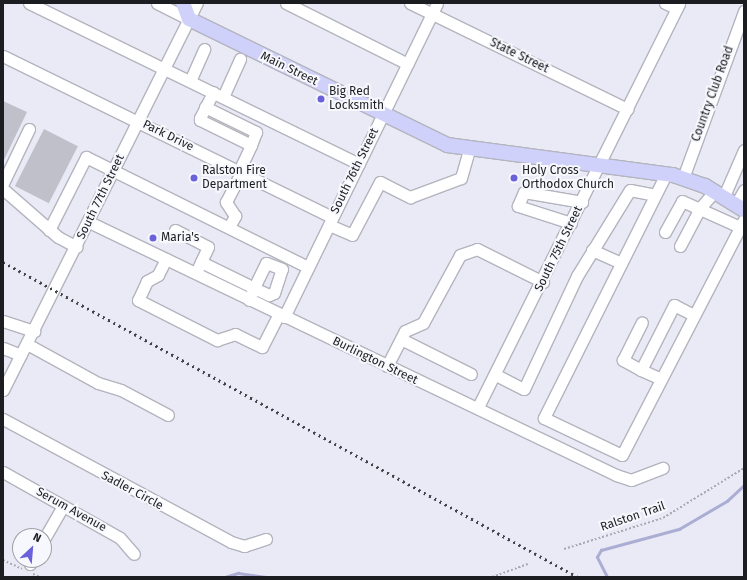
<!DOCTYPE html>
<style>
body{margin:0}
#map{position:relative;width:747px;height:580px;overflow:hidden;background:#e9eaf5;font-family:"Fira Sans",sans-serif}
div>[style]{position:absolute}
.stream>*{height:2.5px;margin:-1.25px;padding:0 1.25px;transform-origin:1.25px;border-radius:1.25px;background:#abadd3}
.building>*{inset:0;background:#c0c0ca;transform-origin:0 0}
.path>*{height:1.5px;margin-top:-0.75px;transform-origin:0;background:repeating-linear-gradient(90deg,#a8a9b1 0 2px,transparent 0 4px)}
.roads{filter:drop-shadow(1px 0 #b3b4be) drop-shadow(-1px 0 #b3b4be) drop-shadow(0 1px #b3b4be) drop-shadow(0 -1px #b3b4be)}
.minor>*{height:11px;margin:-5.5px;padding:0 5.5px;transform-origin:5.5px;border-radius:5.5px;background:#fff}
.major>*{height:14px;margin:-7px;padding:0 7px;transform-origin:7px;border-radius:7px;background:#d0d1fb}
.rail>*{height:2.5px;margin-top:-1.25px;transform-origin:0;background:repeating-linear-gradient(90deg,#424348 0 2px,transparent 0 6px)}
.dots>*{width:11px;height:11px;translate:-50% -50%;box-sizing:border-box;border:2px solid #f7f8fe;border-radius:50%}
span{translate:-50% -50%;white-space:nowrap;text-align:center;line-height:1.15;-webkit-text-stroke:4px #f7f8fe;paint-order:stroke}
.street-label{font-size:12px;color:#1c1d20}
.poi-label{font-size:12px;color:#1c1d20}
.left{translate:0 -50%;text-align:left}
.frame{position:absolute;inset:0;border:4px solid #1c1d20;pointer-events:none}
.north{position:absolute;left:12px;top:528px;width:40px;height:40px;box-sizing:border-box;background:#f7f8fe;border:1px solid #9fa0a5;border-radius:50%;rotate:26deg;font-size:11px;font-weight:700;line-height:16px;text-align:center;color:#1c1d20}
.north::after{content:'';display:block;margin:auto;width:14px;height:18px;background:#6a61db;clip-path:polygon(50% 0,100% 100%,50% 72%,0 100%)}
</style>
<div id="map">
<div class="stream">
<div style="left:121px;top:577px;width:64px"></div>
<div style="left:225px;top:577px;width:14px;rotate:-17deg"></div>
<div style="left:238px;top:573px;width:28px;rotate:8deg"></div>
<div style="left:607px;top:577px;width:22px;rotate:-117deg"></div>
<div style="left:597px;top:557px;width:8px;rotate:-60deg"></div>
<div style="left:601px;top:550px;width:81px;rotate:-15.1deg"></div>
<div style="left:679px;top:529px;width:56px;rotate:-30.3deg"></div>
<div style="left:727px;top:501px;width:23px;rotate:-43deg"></div>
</div>
<div class="building">
<div style="clip-path:polygon(3px 101px,27px 112px,3px 162px)"></div>
<div style="left:44px;top:129px;width:38px;height:64px;rotate:27deg"></div>
</div>
<div class="path">
<div style="left:564px;top:549px;width:104px;rotate:-17.4deg"></div>
<div style="left:663px;top:518px;width:95px;rotate:-31.7deg"></div>
<div style="left:3px;top:560px;width:21px;rotate:25deg"></div>
<div style="left:33px;top:574px;width:8px;rotate:23deg"></div>
<div style="left:492px;top:577px;width:38px;rotate:-20deg"></div>
</div>
<div class="roads">
<div class="minor">
<div style="left:29px;top:3px;width:367px;rotate:26deg"></div>
<div style="left:157px;top:3px;width:36px;rotate:27deg"></div>
<div style="left:286px;top:3px;width:136px;rotate:26.6deg"></div>
<div style="left:410px;top:3px;width:242px;rotate:26deg"></div>
<div style="left:665px;top:3px;width:12px;rotate:24deg"></div>
<div style="left:3px;top:56px;width:366px;rotate:26.1deg"></div>
<div style="left:190px;top:81px;width:35px;rotate:-66deg"></div>
<div style="left:223px;top:97px;width:42px;rotate:-65.9deg"></div>
<div style="left:205px;top:107px;width:57px;rotate:26.1deg"></div>
<div style="left:256px;top:132px;width:14px;rotate:111deg"></div>
<div style="left:251px;top:145px;width:57px;rotate:-153.9deg"></div>
<div style="left:200px;top:120px;width:2px;rotate:-90deg"></div>
<div style="left:200px;top:118px;width:29px;rotate:-63deg"></div>
<div style="left:239px;top:171px;width:29px;rotate:-65deg"></div>
<div style="left:666px;top:174px;width:273px;rotate:116.6deg"></div>
<div style="left:544px;top:418px;width:86px;rotate:25.4deg"></div>
<div style="left:622px;top:455px;width:265px;rotate:-62.6deg"></div>
<div style="left:683px;top:178px;width:178px;rotate:-69.9deg"></div>
<div style="left:3px;top:183px;width:60px;rotate:-64.3deg"></div>
<div style="left:3px;top:189px;width:73px;rotate:41.1deg"></div>
<div style="left:58px;top:237px;width:21px;rotate:28deg"></div>
<div style="left:724px;top:196px;width:50px;rotate:-66.5deg"></div>
<div style="left:736px;top:204px;width:16px;rotate:-60deg"></div>
<div style="left:89px;top:222px;width:585px;rotate:25.64deg"></div>
<div style="left:616px;top:475px;width:16px;rotate:18deg"></div>
<div style="left:631px;top:480px;width:34px;rotate:-21deg"></div>
<div style="left:571px;top:223px;width:56px;rotate:-162.2deg"></div>
<div style="left:518px;top:206px;width:15px;rotate:-67deg"></div>
<div style="left:524px;top:192px;width:59px;rotate:9.8deg"></div>
<div style="left:329px;top:225px;width:25px;rotate:23deg"></div>
<div style="left:352px;top:235px;width:60px;rotate:-62.2deg"></div>
<div style="left:380px;top:182px;width:34px;rotate:27deg"></div>
<div style="left:410px;top:197px;width:54px;rotate:-20.4deg"></div>
<div style="left:461px;top:178px;width:29px;rotate:-74deg"></div>
<div style="left:229px;top:227px;width:13px;rotate:-61deg"></div>
<div style="left:235px;top:216px;width:17px;rotate:-123deg"></div>
<div style="left:226px;top:202px;width:34px;rotate:-63deg"></div>
<div style="left:49px;top:230px;width:82px;rotate:-63.1deg"></div>
<div style="left:86px;top:157px;width:248px;rotate:26.4deg"></div>
<div style="left:175px;top:230px;width:37px;rotate:27deg"></div>
<div style="left:208px;top:247px;width:23px;rotate:115deg"></div>
<div style="left:665px;top:232px;width:35px;rotate:-61deg"></div>
<div style="left:682px;top:201px;width:61px;rotate:24.1deg"></div>
<div style="left:680px;top:246px;width:43px;rotate:-62.2deg"></div>
<div style="left:700px;top:208px;width:23px;rotate:-49deg"></div>
<div style="left:592px;top:250px;width:32px;rotate:24deg"></div>
<div style="left:166px;top:259px;width:18px;rotate:117deg"></div>
<div style="left:158px;top:275px;width:13px;rotate:151deg"></div>
<div style="left:147px;top:281px;width:21px;rotate:115deg"></div>
<div style="left:138px;top:300px;width:89px;rotate:26.9deg"></div>
<div style="left:217px;top:340px;width:19px;rotate:-18deg"></div>
<div style="left:235px;top:334px;width:30px;rotate:26deg"></div>
<div style="left:262px;top:347px;width:37px;rotate:-63deg"></div>
<div style="left:201px;top:262px;width:59px;rotate:26.1deg"></div>
<div style="left:254px;top:288px;width:17px;rotate:25deg"></div>
<div style="left:269px;top:295px;width:5px;rotate:-22deg"></div>
<div style="left:274px;top:293px;width:25px;rotate:-72deg"></div>
<div style="left:282px;top:269px;width:17px;rotate:-159deg"></div>
<div style="left:266px;top:263px;width:28px;rotate:116deg"></div>
<div style="left:254px;top:288px;width:13px;rotate:113deg"></div>
<div style="left:284px;top:317px;width:349px;rotate:-64deg"></div>
<div style="left:3px;top:321px;width:33px;rotate:18deg"></div>
<div style="left:401px;top:339px;width:78px;rotate:26.6deg"></div>
<div style="left:27px;top:344px;width:81px;rotate:28.8deg"></div>
<div style="left:98px;top:383px;width:24px;rotate:17deg"></div>
<div style="left:121px;top:390px;width:53px;rotate:28deg"></div>
<div style="left:3px;top:348px;width:19px;rotate:21deg"></div>
<div style="left:387px;top:366px;width:39px;rotate:-63deg"></div>
<div style="left:405px;top:331px;width:20px;rotate:-24deg"></div>
<div style="left:423px;top:323px;width:77px;rotate:-61.4deg"></div>
<div style="left:460px;top:255px;width:18px;rotate:-19deg"></div>
<div style="left:477px;top:249px;width:74px;rotate:26.6deg"></div>
<div style="left:641px;top:370px;width:21px;rotate:-151deg"></div>
<div style="left:623px;top:360px;width:42px;rotate:-63.4deg"></div>
<div style="left:496px;top:375px;width:31px;rotate:27deg"></div>
<div style="left:524px;top:389px;width:125px;rotate:-64.9deg"></div>
<div style="left:577px;top:276px;width:101px;rotate:-58.4deg"></div>
<div style="left:630px;top:190px;width:25px;rotate:11deg"></div>
<div style="left:659px;top:378px;width:20px;rotate:-156deg"></div>
<div style="left:641px;top:370px;width:73px;rotate:-63.1deg"></div>
<div style="left:674px;top:305px;width:20px;rotate:27deg"></div>
<div style="left:3px;top:390px;width:433px;rotate:-63.4deg"></div>
<div style="left:478px;top:407px;width:451px;rotate:-63.5deg"></div>
<div style="left:3px;top:419px;width:259px;rotate:28.3deg"></div>
<div style="left:231px;top:542px;width:14px;rotate:17deg"></div>
<div style="left:244px;top:546px;width:23px;rotate:-18deg"></div>
<div style="left:3px;top:472px;width:134px;rotate:29.4deg"></div>
<div style="left:120px;top:538px;width:21px;rotate:49deg"></div>
<div style="left:44px;top:539px;width:38px;rotate:-60deg"></div>
<div style="left:30px;top:564px;width:4px;rotate:-63deg"></div>
</div>
<div class="major">
<div style="left:183px;top:3px;width:17px;rotate:69deg"></div>
<div style="left:189px;top:19px;width:287px;rotate:26deg"></div>
<div style="left:447px;top:145px;width:228px;rotate:7.6deg"></div>
<div style="left:673px;top:175px;width:34px;rotate:19deg"></div>
<div style="left:705px;top:186px;width:46px;rotate:31.6deg"></div>
</div>
</div>
<div class="rail">
<div style="left:3px;top:262px;width:656px;rotate:28.72deg"></div>
</div>
<div class="dots">
<div style="left:321px;top:99px;background:#6a61db"></div>
<div style="left:194px;top:178px;background:#6a61db"></div>
<div style="left:514px;top:178px;background:#6a61db"></div>
<div style="left:153px;top:238px;background:#6a61db"></div>
</div>
<div class="street-label">
<span style="left:519px;top:56px;rotate:26deg">State Street</span>
<span style="left:289px;top:69px;rotate:26deg">Main Street</span>
<span style="left:713px;top:94px;rotate:-70deg">Country Club Road</span>
<span style="left:168px;top:136px;rotate:26deg">Park Drive</span>
<span style="left:355px;top:171px;rotate:-64deg">South 76th Street</span>
<span style="left:101px;top:197px;rotate:-64deg">South 77th Street</span>
<span style="left:559px;top:249px;rotate:-64deg">South 75th Street</span>
<span style="left:375px;top:361px;rotate:26deg">Burlington Street</span>
<span style="left:132px;top:491px;rotate:28deg">Sadler Circle</span>
<span style="left:71px;top:510px;rotate:29deg">Serum Avenue</span>
<span style="left:633px;top:517px;rotate:-19deg">Ralston Trail</span>
</div>
<div class="poi-label">
<span class="left" style="left:329px;top:99px">Big Red<br>Locksmith</span>
<span class="left" style="left:202px;top:178px">Ralston Fire<br>Department</span>
<span class="left" style="left:522px;top:178px">Holy Cross<br>Orthodox Church</span>
<span class="left" style="left:161px;top:238px">Maria's</span>
</div>
<div class="frame"></div>
<div class="north">N</div>
</div>
